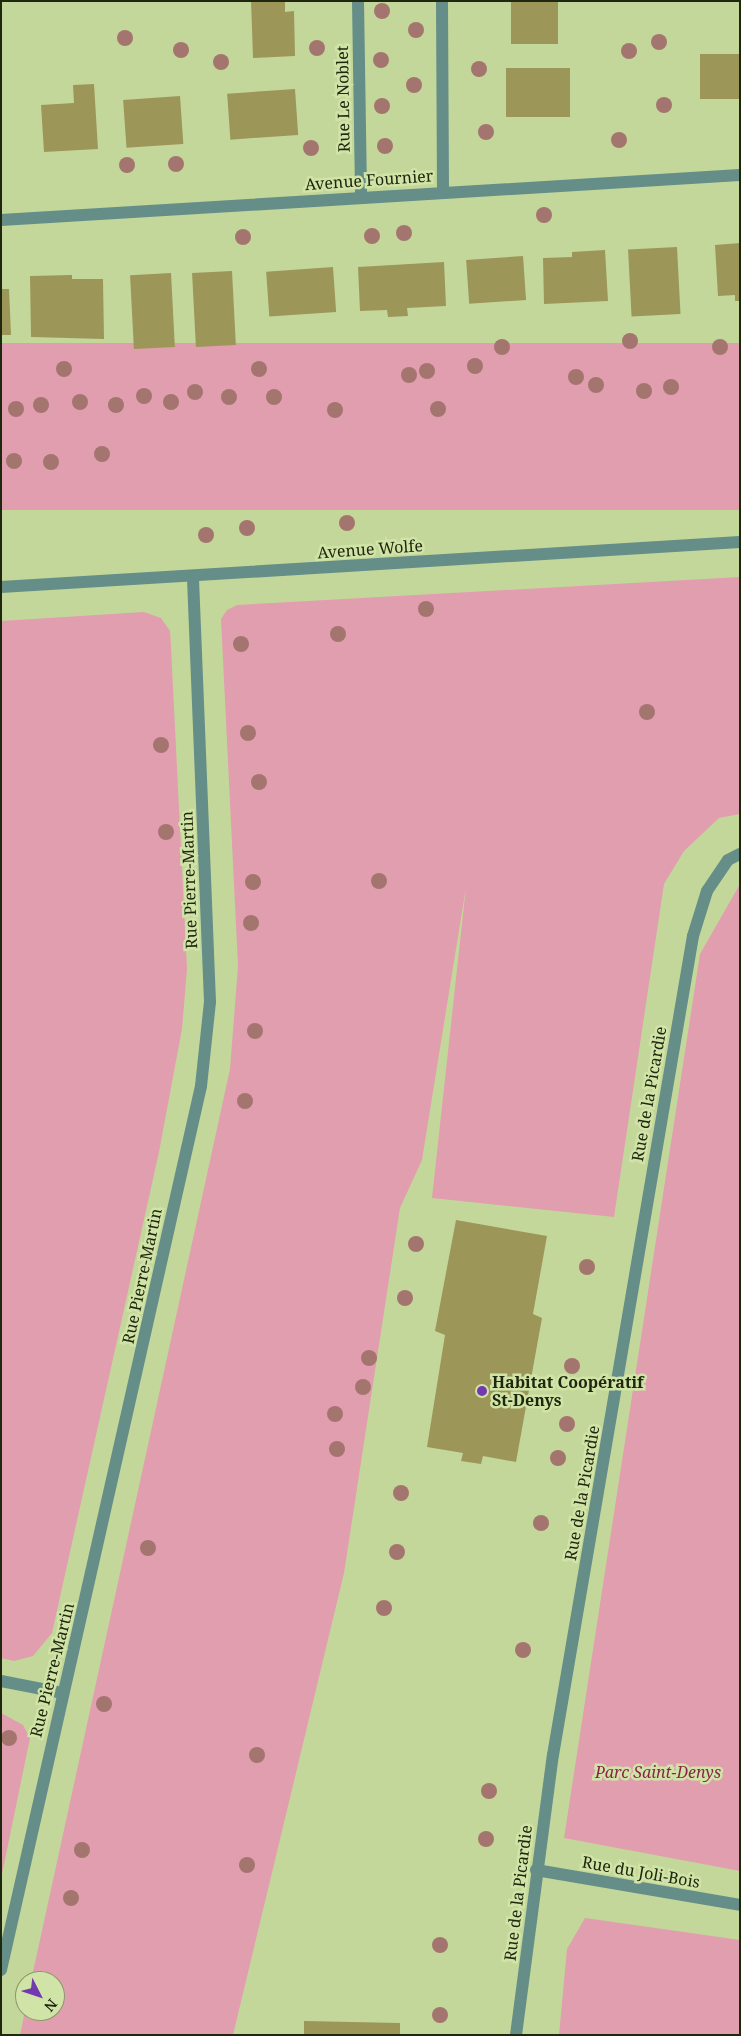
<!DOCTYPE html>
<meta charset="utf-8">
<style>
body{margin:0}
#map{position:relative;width:741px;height:2036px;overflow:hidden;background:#c4d79a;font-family:"Noto Serif",serif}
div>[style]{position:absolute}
.green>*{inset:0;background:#e19eaf;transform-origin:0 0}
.building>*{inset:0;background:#9d9659;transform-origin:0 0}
.minor>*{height:12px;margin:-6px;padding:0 6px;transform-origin:6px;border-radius:6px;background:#648e87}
.trees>*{width:16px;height:16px;margin:-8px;border-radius:50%;background:#a4756f}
.dots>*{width:14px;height:14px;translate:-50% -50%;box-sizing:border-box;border:2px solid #d1e4a7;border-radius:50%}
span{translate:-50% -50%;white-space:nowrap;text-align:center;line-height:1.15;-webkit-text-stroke:5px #d1e4a7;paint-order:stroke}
.street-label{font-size:16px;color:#20270f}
.poi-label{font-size:16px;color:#20270f;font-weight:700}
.left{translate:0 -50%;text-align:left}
.park-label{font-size:16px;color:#89254b;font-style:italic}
.frame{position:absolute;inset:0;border:2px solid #20270f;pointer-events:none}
.north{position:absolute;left:15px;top:1971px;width:50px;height:50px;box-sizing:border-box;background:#d1e4a7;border:1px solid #8a986a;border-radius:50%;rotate:131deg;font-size:14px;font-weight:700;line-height:20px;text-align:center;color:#20270f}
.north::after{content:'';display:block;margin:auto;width:18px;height:22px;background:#733ab0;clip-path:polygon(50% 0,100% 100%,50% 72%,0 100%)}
</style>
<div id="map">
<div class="green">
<div style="left:740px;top:343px;width:167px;height:740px;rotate:90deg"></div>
<div style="clip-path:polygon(740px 577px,740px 814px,719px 818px,684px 851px,664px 884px,614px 1217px,432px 1198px,466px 887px,422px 1160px,400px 1208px,344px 1573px,233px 2035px,20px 2035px,25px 2011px,55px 2011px,55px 1981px,31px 1981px,230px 1069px,238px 966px,221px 619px,227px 610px,237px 605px)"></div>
<div style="clip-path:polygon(144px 612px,161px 618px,170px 631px,171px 647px,187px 969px,182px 1029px,159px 1152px,52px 1633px,33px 1656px,14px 1661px,1px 1658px,1px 621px)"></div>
<div style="clip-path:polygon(740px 884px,740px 1871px,564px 1838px,700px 954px)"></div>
<div style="clip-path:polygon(1px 1713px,23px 1725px,30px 1738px,1px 1879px)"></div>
<div style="clip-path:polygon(585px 1918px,740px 1940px,740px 2035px,559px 2035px,567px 1949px)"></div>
</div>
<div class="building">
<div style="clip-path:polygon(251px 1px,285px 1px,285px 12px,294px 11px,295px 56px,253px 58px)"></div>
<div style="left:511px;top:1px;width:47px;height:43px"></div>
<div style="left:700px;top:54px;width:40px;height:45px"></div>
<div style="left:570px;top:68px;width:49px;height:64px;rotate:90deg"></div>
<div style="clip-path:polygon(94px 84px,98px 149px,44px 152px,41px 105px,74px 103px,73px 85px)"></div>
<div style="left:295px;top:89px;width:46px;height:68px;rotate:86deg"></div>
<div style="left:180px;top:96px;width:48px;height:57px;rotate:86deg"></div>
<div style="clip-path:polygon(740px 243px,740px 301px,735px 301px,735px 295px,718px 296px,715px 245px)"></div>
<div style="left:677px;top:247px;width:67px;height:49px;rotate:87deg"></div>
<div style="clip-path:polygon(605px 250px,608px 301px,544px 304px,543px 258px,572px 257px,572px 252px)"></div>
<div style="left:523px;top:256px;width:44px;height:57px;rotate:86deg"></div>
<div style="clip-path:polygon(444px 262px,446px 306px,407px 308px,408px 316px,388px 317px,387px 310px,360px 311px,358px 267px)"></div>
<div style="left:333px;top:267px;width:45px;height:67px;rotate:86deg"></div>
<div style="left:232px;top:271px;width:74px;height:40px;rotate:87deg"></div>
<div style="left:171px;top:273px;width:74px;height:41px;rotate:87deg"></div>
<div style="clip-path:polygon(72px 275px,72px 279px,103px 279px,104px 339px,31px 337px,30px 276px)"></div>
<div style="clip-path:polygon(1px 289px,9px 289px,11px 335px,1px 335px)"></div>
<div style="clip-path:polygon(456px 1220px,547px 1236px,533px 1314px,542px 1318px,516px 1462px,483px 1456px,481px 1464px,461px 1461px,463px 1453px,427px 1447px,445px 1335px,435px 1331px)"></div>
<div style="clip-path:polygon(304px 2021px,400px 2023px,400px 2035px,304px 2035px)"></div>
</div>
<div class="minor">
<div style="left:358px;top:1px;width:196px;rotate:89.1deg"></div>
<div style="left:442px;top:1px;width:191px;rotate:89.7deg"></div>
<div style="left:1px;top:220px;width:740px;rotate:-3.48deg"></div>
<div style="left:1px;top:587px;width:740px;rotate:-3.48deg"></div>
<div style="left:1px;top:1681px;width:62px;rotate:11.1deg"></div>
<div style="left:536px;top:1870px;width:207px;rotate:9.7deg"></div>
<div style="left:1px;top:1970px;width:906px;rotate:-77.25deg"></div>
<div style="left:201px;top:1086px;width:84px;rotate:-83.9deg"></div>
<div style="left:210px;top:1002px;width:426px;rotate:-92.3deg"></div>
<div style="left:516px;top:2035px;width:282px;rotate:-82.5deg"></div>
<div style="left:553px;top:1755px;width:831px;rotate:-80.3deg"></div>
<div style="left:693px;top:936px;width:47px;rotate:-72.7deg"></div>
<div style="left:707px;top:891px;width:37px;rotate:-56deg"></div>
<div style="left:728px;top:860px;width:13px;rotate:-27deg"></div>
</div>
<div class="trees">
<div style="left:382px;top:11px"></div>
<div style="left:416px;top:30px"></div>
<div style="left:125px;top:38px"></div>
<div style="left:659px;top:42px"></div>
<div style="left:317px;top:48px"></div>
<div style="left:181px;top:50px"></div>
<div style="left:629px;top:51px"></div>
<div style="left:381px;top:60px"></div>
<div style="left:221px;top:62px"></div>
<div style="left:479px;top:69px"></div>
<div style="left:414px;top:85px"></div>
<div style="left:664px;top:105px"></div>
<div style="left:382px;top:106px"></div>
<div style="left:486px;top:132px"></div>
<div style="left:619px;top:140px"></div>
<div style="left:385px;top:146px"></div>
<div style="left:311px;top:148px"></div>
<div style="left:176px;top:164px"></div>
<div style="left:127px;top:165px"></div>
<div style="left:544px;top:215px"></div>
<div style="left:404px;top:233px"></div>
<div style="left:372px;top:236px"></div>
<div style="left:243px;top:237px"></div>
<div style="left:630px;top:341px"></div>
<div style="left:502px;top:347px"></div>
<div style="left:720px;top:347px"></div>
<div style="left:475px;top:366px"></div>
<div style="left:64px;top:369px"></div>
<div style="left:259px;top:369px"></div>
<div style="left:427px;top:371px"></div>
<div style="left:409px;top:375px"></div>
<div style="left:576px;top:377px"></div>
<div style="left:596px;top:385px"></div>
<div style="left:671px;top:387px"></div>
<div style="left:644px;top:391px"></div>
<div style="left:195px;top:392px"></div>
<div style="left:144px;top:396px"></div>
<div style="left:229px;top:397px"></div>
<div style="left:274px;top:397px"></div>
<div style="left:80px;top:402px"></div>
<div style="left:171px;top:402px"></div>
<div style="left:41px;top:405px"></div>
<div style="left:116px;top:405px"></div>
<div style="left:16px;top:409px"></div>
<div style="left:438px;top:409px"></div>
<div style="left:335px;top:410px"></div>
<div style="left:102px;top:454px"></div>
<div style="left:14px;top:461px"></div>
<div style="left:51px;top:462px"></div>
<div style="left:347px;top:523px"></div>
<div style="left:247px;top:528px"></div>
<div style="left:206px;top:535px"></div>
<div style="left:426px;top:609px"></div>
<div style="left:338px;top:634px"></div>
<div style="left:241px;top:644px"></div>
<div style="left:647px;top:712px"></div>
<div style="left:248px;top:733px"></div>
<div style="left:161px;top:745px"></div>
<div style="left:259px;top:782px"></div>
<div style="left:166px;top:832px"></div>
<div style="left:379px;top:881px"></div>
<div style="left:253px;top:882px"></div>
<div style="left:251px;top:923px"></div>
<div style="left:255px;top:1031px"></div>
<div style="left:245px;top:1101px"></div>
<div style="left:416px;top:1244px"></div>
<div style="left:587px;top:1267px"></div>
<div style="left:405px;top:1298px"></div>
<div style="left:369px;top:1358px"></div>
<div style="left:572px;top:1366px"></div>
<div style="left:363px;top:1387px"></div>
<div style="left:335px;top:1414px"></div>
<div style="left:567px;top:1424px"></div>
<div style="left:337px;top:1449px"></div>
<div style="left:558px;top:1458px"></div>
<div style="left:401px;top:1493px"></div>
<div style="left:541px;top:1523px"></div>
<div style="left:148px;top:1548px"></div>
<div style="left:397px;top:1552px"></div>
<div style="left:384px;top:1608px"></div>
<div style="left:523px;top:1650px"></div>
<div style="left:104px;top:1704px"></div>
<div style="left:9px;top:1738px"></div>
<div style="left:257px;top:1755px"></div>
<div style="left:489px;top:1791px"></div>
<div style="left:486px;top:1839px"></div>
<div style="left:82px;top:1850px"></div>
<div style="left:247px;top:1865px"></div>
<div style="left:71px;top:1898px"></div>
<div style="left:440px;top:1945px"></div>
<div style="left:440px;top:2015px"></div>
</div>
<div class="dots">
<div style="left:482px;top:1391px;background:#733ab0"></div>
</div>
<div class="street-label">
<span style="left:343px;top:99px;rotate:-91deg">Rue Le Noblet</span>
<span style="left:369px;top:180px;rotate:-4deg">Avenue Fournier</span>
<span style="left:370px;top:549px;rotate:-4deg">Avenue Wolfe</span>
<span style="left:189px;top:880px;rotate:-92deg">Rue Pierre-Martin</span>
<span style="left:649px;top:1094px;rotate:-80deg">Rue de la Picardie</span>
<span style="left:142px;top:1276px;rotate:-78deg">Rue Pierre-Martin</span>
<span style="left:582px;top:1493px;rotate:-80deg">Rue de la Picardie</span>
<span style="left:52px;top:1670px;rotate:-76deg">Rue Pierre-Martin</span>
<span style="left:641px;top:1872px;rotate:10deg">Rue du Joli-Bois</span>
<span style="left:518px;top:1893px;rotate:-83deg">Rue de la Picardie</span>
</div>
<div class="poi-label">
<span class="left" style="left:492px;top:1391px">Habitat Coopératif<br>St-Denys</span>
</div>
<div class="park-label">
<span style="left:658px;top:1772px">Parc Saint-Denys</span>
</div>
<div class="frame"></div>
<div class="north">N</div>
</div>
